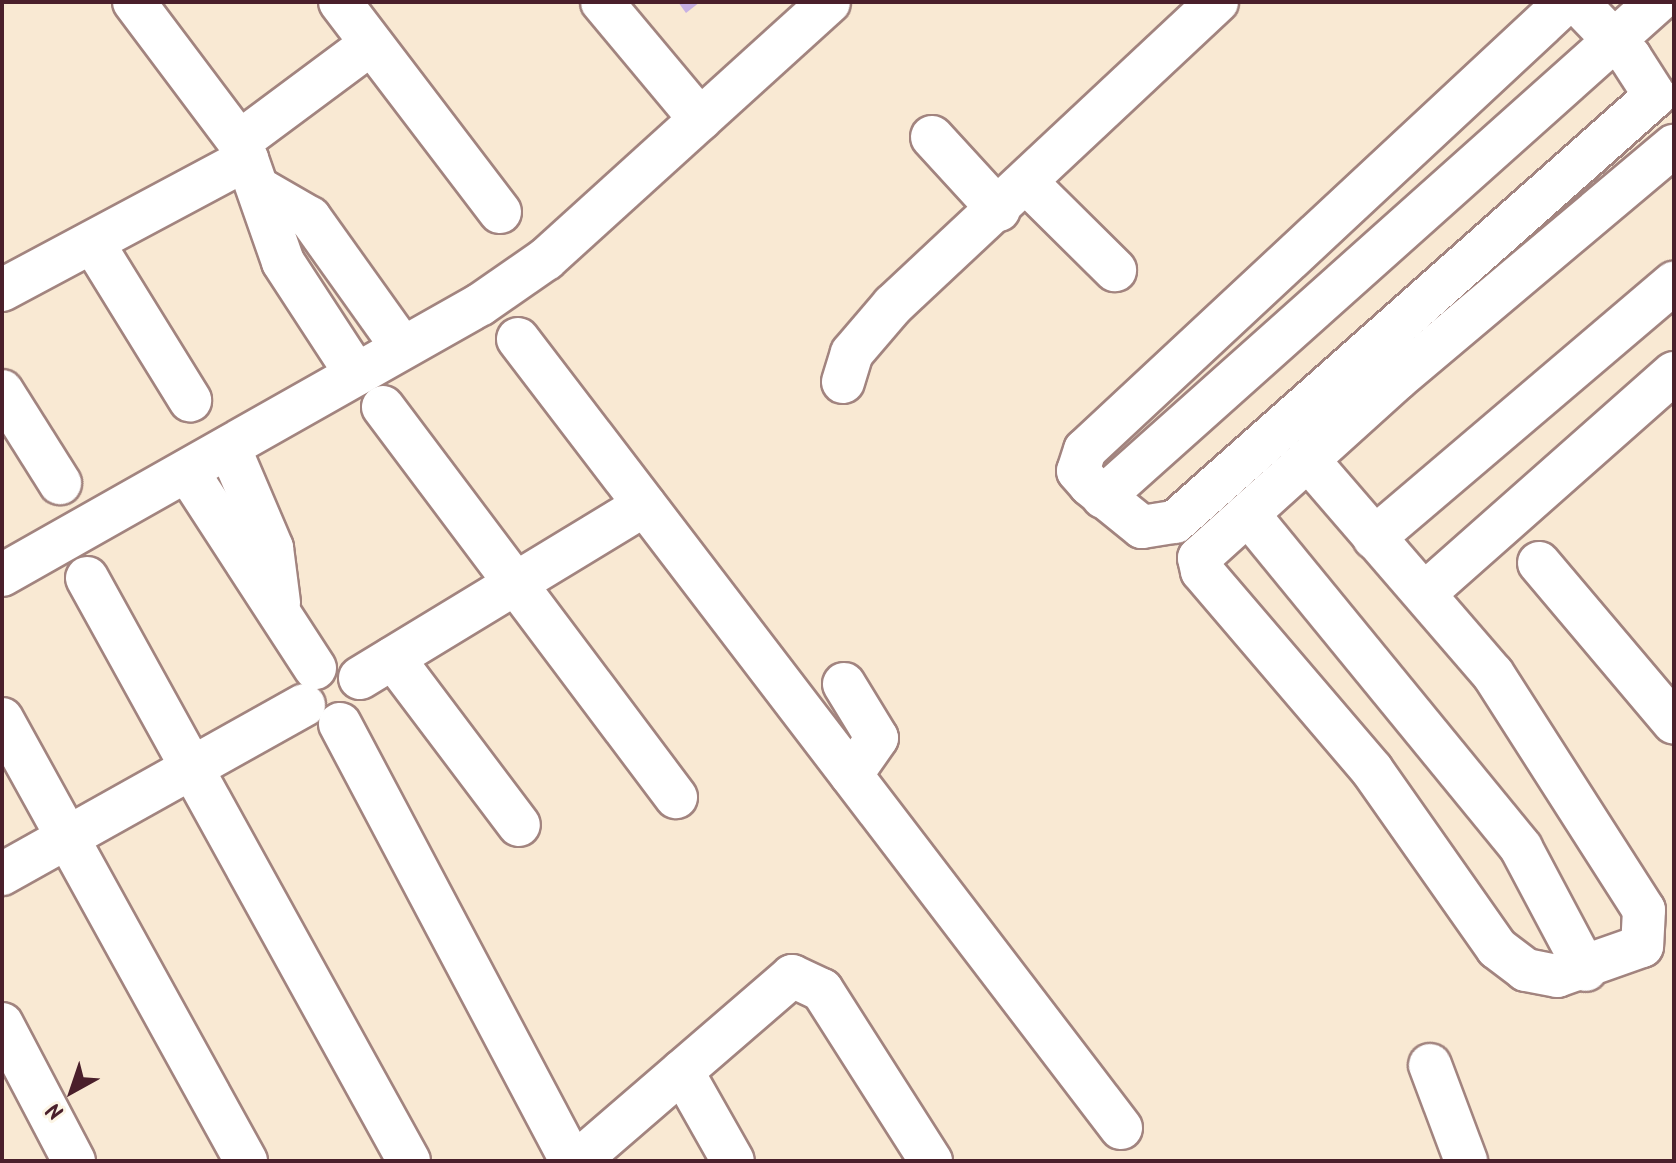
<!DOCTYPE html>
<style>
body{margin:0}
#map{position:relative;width:1676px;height:1163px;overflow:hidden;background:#f9e9d3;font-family:Kalam,sans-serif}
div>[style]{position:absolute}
.building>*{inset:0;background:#c7b1e4}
.roads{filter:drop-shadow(2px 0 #a2847f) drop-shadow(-2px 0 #a2847f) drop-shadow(0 2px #a2847f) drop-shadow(0 -2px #a2847f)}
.minor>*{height:42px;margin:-21px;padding:0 21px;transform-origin:21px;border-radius:21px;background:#fff}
span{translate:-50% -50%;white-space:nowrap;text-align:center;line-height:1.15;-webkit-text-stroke:7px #fcf5e5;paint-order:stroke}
.frame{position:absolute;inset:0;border:4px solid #4a1f2b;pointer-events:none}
.north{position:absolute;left:32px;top:1051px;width:80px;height:80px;-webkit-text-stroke:6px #fcf5e5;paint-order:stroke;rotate:220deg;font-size:22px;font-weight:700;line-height:32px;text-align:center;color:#4a1f2b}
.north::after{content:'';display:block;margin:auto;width:28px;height:36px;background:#4a1f2b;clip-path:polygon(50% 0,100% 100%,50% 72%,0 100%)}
</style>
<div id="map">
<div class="building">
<div style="clip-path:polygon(678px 2px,700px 2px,686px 13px)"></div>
</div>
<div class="roads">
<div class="minor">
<div style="left:134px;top:2px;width:175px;rotate:53.1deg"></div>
<div style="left:239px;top:142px;width:164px;rotate:-36.6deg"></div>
<div style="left:340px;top:2px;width:264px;rotate:52.7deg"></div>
<div style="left:602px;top:2px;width:153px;rotate:50.1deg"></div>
<div style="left:1566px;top:2px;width:657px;rotate:137.03deg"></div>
<div style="left:1085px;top:450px;width:22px;rotate:108deg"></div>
<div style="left:1078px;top:471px;width:18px;rotate:49deg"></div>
<div style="left:1090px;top:485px;width:67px;rotate:38.9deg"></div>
<div style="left:1142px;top:527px;width:33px;rotate:-9deg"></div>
<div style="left:1175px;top:522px;width:642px;rotate:-41.59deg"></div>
<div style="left:1655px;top:96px;width:46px;rotate:-122.7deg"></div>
<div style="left:1630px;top:57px;width:76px;rotate:-133.9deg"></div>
<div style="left:932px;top:137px;width:99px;rotate:47.5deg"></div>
<div style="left:1027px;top:183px;width:124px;rotate:44.7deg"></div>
<div style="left:263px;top:191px;width:54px;rotate:29.9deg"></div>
<div style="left:310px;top:218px;width:158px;rotate:54.5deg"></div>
<div style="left:93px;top:243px;width:185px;rotate:58.3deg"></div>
<div style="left:2px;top:290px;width:278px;rotate:-28.1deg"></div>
<div style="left:247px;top:159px;width:109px;rotate:70.7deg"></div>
<div style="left:283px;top:262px;width:134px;rotate:56.9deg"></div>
<div style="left:518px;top:339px;width:993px;rotate:52.61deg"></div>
<div style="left:843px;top:382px;width:30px;rotate:-73deg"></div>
<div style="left:852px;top:353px;width:63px;rotate:-49.5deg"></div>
<div style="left:893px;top:305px;width:444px;rotate:-43.1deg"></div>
<div style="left:2px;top:391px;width:109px;rotate:57.8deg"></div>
<div style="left:383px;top:407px;width:488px;rotate:53.1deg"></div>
<div style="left:229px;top:447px;width:110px;rotate:66.9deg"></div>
<div style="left:272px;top:548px;width:55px;rotate:82.7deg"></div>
<div style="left:1309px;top:461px;width:281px;rotate:49.2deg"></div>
<div style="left:1493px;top:674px;width:280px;rotate:57.4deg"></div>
<div style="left:1644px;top:910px;width:36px;rotate:93deg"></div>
<div style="left:1642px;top:946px;width:90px;rotate:160.6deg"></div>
<div style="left:1557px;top:976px;width:32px;rotate:-169deg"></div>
<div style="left:1526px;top:970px;width:36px;rotate:-143deg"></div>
<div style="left:1497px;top:948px;width:218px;rotate:-125.1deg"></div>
<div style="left:1372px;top:770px;width:262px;rotate:-130.5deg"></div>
<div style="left:1202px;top:571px;width:13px;rotate:-103deg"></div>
<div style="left:1199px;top:558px;width:267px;rotate:-42.1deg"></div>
<div style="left:1397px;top:379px;width:362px;rotate:-40.1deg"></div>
<div style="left:187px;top:471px;width:235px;rotate:57deg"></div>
<div style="left:1103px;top:497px;width:743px;rotate:-41.78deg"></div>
<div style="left:1248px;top:514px;width:431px;rotate:50.7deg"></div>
<div style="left:1521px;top:848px;width:138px;rotate:62deg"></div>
<div style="left:1374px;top:538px;width:394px;rotate:-40.4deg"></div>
<div style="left:1539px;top:563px;width:209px;rotate:49.8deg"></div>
<div style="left:2px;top:575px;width:550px;rotate:-29.5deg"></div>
<div style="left:481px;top:304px;width:79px;rotate:-34.7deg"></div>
<div style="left:546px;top:259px;width:382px;rotate:-42.2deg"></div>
<div style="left:87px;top:578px;width:666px;rotate:61.09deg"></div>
<div style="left:1425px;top:593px;width:332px;rotate:-41.5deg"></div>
<div style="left:393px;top:658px;width:209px;rotate:53deg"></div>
<div style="left:360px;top:678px;width:333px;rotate:-31.3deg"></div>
<div style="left:844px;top:684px;width:63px;rotate:58.6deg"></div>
<div style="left:877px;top:738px;width:45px;rotate:125.1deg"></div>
<div style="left:2px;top:719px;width:505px;rotate:61.1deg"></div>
<div style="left:340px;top:724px;width:494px;rotate:62.1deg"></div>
<div style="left:2px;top:874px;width:346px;rotate:-29.2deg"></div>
<div style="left:2px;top:1024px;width:155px;rotate:62.3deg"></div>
<div style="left:1430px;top:1065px;width:103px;rotate:69.4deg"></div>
<div style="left:682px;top:1071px;width:103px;rotate:60.5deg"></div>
<div style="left:578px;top:1161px;width:283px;rotate:-40.8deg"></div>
<div style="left:792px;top:976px;width:33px;rotate:25deg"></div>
<div style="left:822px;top:990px;width:203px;rotate:57.5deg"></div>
</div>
</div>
<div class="frame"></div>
<div class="north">N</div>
</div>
